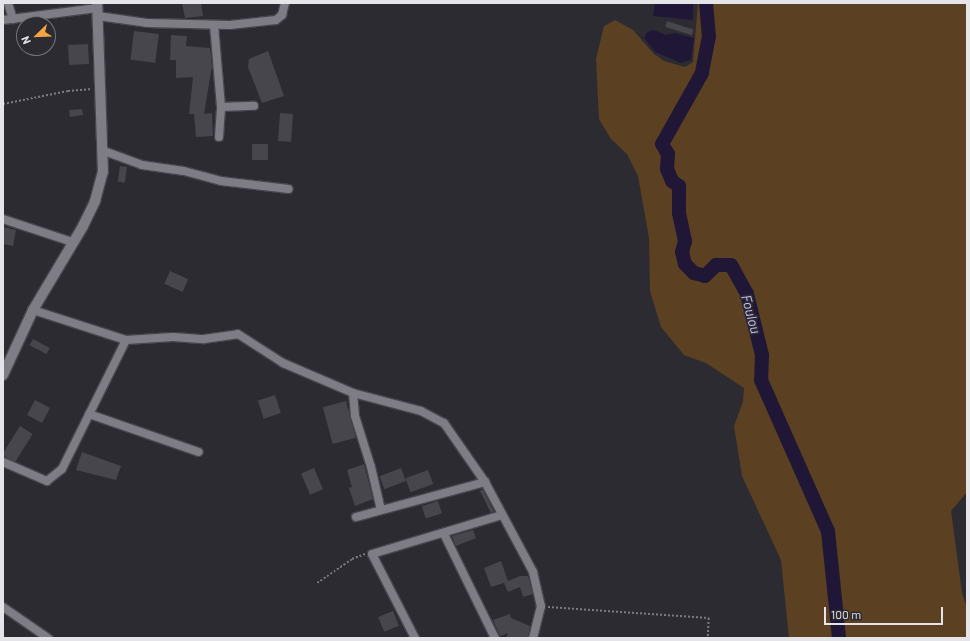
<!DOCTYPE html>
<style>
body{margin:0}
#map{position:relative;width:970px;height:641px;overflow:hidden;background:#2d2b32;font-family:Barlow,sans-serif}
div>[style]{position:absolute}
.green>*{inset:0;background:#5b4022}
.water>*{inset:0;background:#201737}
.river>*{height:14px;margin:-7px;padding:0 7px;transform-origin:7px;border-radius:7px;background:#201737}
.building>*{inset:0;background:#47464d;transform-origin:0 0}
.path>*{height:1.5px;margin-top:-0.75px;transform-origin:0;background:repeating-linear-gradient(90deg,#7b7a80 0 2px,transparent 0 4px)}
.roads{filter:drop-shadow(1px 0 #47464c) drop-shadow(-1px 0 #47464c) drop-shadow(0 1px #47464c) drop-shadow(0 -1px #47464c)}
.minor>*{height:8px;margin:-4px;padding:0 4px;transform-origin:4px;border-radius:4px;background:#7e7d85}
.tertiary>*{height:10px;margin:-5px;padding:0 5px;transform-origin:5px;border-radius:5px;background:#7e7d85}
span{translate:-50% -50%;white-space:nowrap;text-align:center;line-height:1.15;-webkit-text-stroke:3.5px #2d2b32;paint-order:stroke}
.water-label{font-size:14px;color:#cbbefe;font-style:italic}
.frame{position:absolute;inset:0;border:4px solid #e5e4e9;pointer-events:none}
.north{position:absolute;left:16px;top:16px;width:40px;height:40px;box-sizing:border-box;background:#2d2b32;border:1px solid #77757b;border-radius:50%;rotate:247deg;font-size:11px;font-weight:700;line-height:16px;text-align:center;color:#e5e4e9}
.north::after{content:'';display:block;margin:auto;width:14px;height:18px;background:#f2a542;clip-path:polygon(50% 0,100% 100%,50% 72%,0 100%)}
.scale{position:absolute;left:824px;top:607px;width:119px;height:18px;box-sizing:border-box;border:2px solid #e5e4e9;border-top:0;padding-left:5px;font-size:12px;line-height:14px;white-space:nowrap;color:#e5e4e9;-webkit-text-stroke:3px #2d2b32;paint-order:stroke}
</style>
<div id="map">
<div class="green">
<div style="clip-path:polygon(698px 3px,967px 3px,967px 492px,951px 511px,962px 593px,967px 608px,967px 638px,789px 638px,781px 560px,742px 476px,734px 426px,743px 402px,744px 388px,706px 363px,684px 355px,661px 327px,650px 291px,649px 238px,638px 176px,627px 154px,611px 139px,599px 119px,596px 59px,604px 26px,615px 20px,633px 30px,654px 54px,664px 61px,685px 67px,693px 62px)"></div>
</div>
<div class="water">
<div style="clip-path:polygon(655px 3px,693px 3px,693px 20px,653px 16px)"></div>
<div style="clip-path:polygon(654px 30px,666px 35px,675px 33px,694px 38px,691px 60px,681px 63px,655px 52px,644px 38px,647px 32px)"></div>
</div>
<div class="river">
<div style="left:706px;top:3px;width:33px;rotate:85deg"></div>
<div style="left:709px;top:36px;width:38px;rotate:101deg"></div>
<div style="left:702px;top:73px;width:81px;rotate:119.4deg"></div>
<div style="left:662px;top:144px;width:12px;rotate:59deg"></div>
<div style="left:668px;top:154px;width:15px;rotate:94deg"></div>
<div style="left:667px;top:169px;width:13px;rotate:67deg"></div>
<div style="left:672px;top:181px;width:9px;rotate:36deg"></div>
<div style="left:679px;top:186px;width:27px;rotate:90deg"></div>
<div style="left:679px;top:213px;width:29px;rotate:78deg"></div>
<div style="left:685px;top:241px;width:11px;rotate:105deg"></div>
<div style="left:682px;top:252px;width:12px;rotate:76deg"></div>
<div style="left:685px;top:264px;width:13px;rotate:45deg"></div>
<div style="left:694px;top:273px;width:11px;rotate:15deg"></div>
<div style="left:705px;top:276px;width:16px;rotate:-45deg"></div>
<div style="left:716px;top:265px;width:15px"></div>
<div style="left:731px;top:265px;width:33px;rotate:61deg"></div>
<div style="left:747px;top:294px;width:63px;rotate:76.2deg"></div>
<div style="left:762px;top:355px;width:25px;rotate:92deg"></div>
<div style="left:761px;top:380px;width:165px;rotate:66.1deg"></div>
<div style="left:828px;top:531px;width:108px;rotate:84.1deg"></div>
</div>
<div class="building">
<div style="clip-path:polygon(182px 3px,201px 3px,203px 16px,185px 18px)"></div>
<div style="left:667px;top:21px;width:28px;height:6px;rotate:18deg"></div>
<div style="left:134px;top:31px;width:25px;height:29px;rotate:7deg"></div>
<div style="clip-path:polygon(171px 35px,187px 36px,186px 46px,210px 48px,212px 66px,204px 114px,212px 113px,213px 136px,196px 137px,194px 114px,189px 114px,193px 77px,176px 78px,176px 60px,170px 60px)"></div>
<div style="left:88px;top:44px;width:20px;height:20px;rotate:87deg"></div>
<div style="clip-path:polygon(268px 51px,284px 96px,262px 103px,248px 67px,249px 59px)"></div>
<div style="clip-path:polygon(82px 109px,83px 115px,70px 117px,69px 110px)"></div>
<div style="left:280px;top:113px;width:13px;height:28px;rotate:4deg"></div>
<div style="left:252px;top:144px;width:16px;height:16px"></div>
<div style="left:120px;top:166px;width:7px;height:16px;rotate:8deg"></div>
<div style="clip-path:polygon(3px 227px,16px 230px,13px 246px,3px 244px)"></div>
<div style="left:170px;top:271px;width:20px;height:14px;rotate:24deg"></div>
<div style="left:33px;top:339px;width:19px;height:7px;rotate:28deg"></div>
<div style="left:275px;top:395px;width:19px;height:18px;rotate:72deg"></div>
<div style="left:35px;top:400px;width:17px;height:17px;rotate:28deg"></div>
<div style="left:346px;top:401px;width:38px;height:24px;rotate:75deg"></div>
<div style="left:20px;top:426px;width:15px;height:34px;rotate:32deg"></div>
<div style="clip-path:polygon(82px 452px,121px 466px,116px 480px,76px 470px)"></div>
<div style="clip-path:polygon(364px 464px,373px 499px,355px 506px,349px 488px,352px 487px,347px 470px)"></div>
<div style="left:314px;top:468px;width:23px;height:14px;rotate:67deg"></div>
<div style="left:401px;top:468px;width:14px;height:23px;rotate:69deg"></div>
<div style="left:428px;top:470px;width:15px;height:24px;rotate:70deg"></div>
<div style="clip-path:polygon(483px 489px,494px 512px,491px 513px,480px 491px)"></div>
<div style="left:438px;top:501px;width:13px;height:17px;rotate:72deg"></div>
<div style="clip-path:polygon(473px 530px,476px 538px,456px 546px,452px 536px)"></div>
<div style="clip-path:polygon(501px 561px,508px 581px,520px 576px,528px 576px,533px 594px,523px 597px,520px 587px,508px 592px,504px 583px,507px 582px,491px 587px,484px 568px)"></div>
<div style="left:393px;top:611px;width:16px;height:16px;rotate:68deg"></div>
<div style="clip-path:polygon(510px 614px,511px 618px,530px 626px,528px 638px,506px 638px,508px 633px,500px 636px,493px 620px)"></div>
</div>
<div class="path">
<div style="left:3px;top:104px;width:66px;rotate:-11.3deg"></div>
<div style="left:68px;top:91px;width:24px;rotate:-5deg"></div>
<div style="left:317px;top:583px;width:42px;rotate:-34.4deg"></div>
<div style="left:352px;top:559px;width:14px;rotate:-21deg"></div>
<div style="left:548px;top:607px;width:161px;rotate:3.9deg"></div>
<div style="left:709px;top:618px;width:20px;rotate:93deg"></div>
</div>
<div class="roads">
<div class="minor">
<div style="left:8px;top:3px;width:17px;rotate:73deg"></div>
<div style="left:98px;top:16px;width:49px;rotate:8.1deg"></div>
<div style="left:147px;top:23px;width:83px;rotate:1.4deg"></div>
<div style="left:230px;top:25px;width:46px;rotate:-6.2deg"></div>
<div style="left:276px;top:20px;width:8px;rotate:-40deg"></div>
<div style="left:282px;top:15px;width:12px;rotate:-76deg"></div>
<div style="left:3px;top:20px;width:95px;rotate:-7.3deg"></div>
<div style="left:214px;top:25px;width:82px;rotate:85.1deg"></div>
<div style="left:219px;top:137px;width:30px;rotate:-86deg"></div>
<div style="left:221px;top:107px;width:33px;rotate:-2deg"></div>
<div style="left:104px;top:151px;width:40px;rotate:20.2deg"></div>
<div style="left:142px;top:165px;width:42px;rotate:8.1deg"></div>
<div style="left:184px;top:171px;width:38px;rotate:15deg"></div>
<div style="left:221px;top:181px;width:68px;rotate:6.7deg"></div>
<div style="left:3px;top:219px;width:73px;rotate:18.4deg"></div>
<div style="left:33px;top:310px;width:98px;rotate:17.9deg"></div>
<div style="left:126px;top:340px;width:47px;rotate:-3.7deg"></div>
<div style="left:173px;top:337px;width:31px;rotate:4deg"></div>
<div style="left:204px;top:339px;width:34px;rotate:-8deg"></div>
<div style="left:238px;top:334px;width:54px;rotate:32.8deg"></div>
<div style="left:283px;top:363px;width:76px;rotate:23.2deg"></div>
<div style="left:353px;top:393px;width:70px;rotate:14.8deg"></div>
<div style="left:421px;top:411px;width:26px;rotate:28deg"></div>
<div style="left:444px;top:423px;width:72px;rotate:55.2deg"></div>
<div style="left:485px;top:482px;width:102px;rotate:61.9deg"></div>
<div style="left:533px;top:572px;width:35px;rotate:77deg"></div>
<div style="left:541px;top:606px;width:33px;rotate:104deg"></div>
<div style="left:353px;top:393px;width:23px;rotate:85deg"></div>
<div style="left:355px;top:416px;width:53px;rotate:72.6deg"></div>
<div style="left:371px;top:467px;width:44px;rotate:76.9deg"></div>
<div style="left:89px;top:414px;width:116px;rotate:19.1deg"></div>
<div style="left:3px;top:462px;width:48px;rotate:23.4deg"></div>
<div style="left:47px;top:481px;width:19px;rotate:-39deg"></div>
<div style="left:62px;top:469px;width:144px;rotate:-63.6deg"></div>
<div style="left:356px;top:517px;width:134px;rotate:-15.2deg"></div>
<div style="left:444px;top:534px;width:116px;rotate:63.9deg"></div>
<div style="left:3px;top:607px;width:55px;rotate:34.6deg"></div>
<div style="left:415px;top:638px;width:94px;rotate:-117.1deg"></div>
<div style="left:372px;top:554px;width:136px;rotate:-16.7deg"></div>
</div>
<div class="tertiary">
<div style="left:3px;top:375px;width:72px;rotate:-65.2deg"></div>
<div style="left:33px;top:310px;width:98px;rotate:-59.2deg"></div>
<div style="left:83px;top:226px;width:28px;rotate:-64deg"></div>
<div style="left:95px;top:201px;width:30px;rotate:-75deg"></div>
<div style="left:103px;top:172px;width:169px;rotate:-92deg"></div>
</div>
</div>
<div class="water-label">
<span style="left:751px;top:314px;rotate:75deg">Foulou</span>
</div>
<div class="frame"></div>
<div class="north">N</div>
<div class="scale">100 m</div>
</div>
